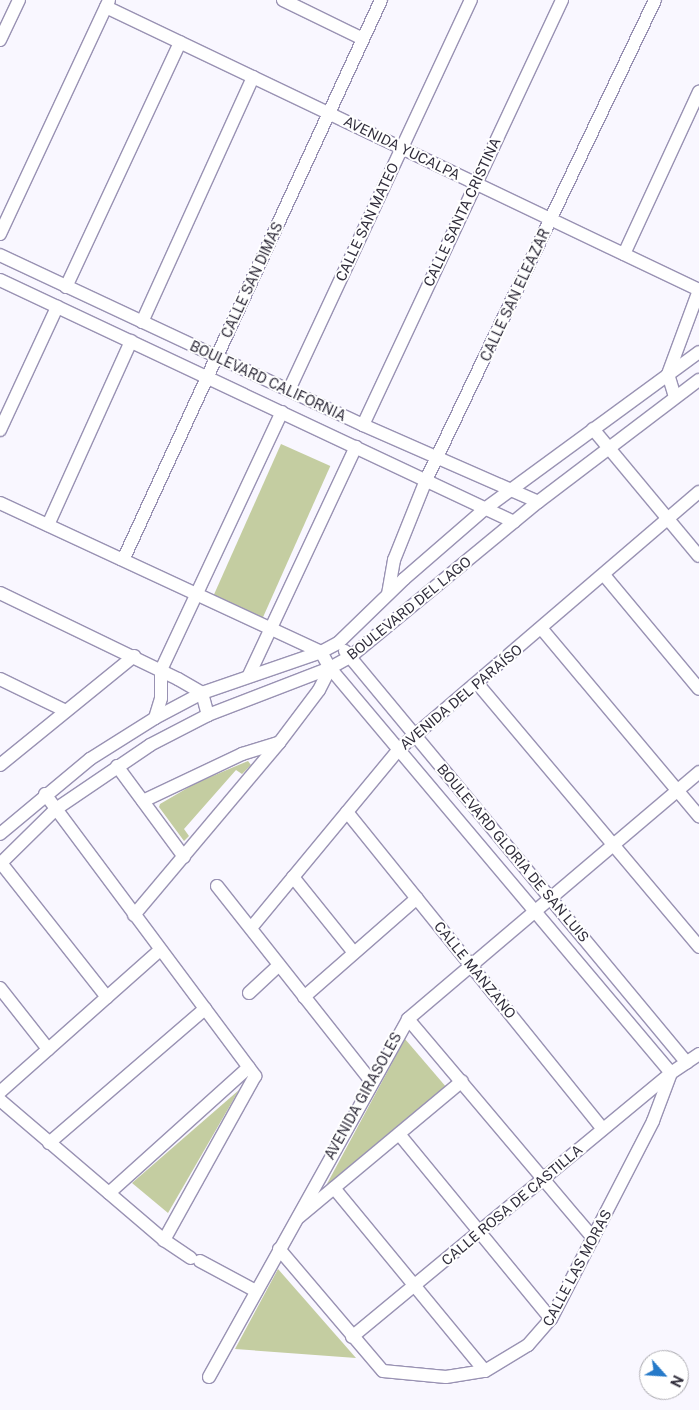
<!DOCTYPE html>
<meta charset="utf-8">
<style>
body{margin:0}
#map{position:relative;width:699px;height:1410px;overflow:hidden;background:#f9f7ff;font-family:"Public Sans",sans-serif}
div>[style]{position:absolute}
.green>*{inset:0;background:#c4cda1;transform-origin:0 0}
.roads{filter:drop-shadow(1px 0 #9992b3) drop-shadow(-1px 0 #9992b3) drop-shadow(0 1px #9992b3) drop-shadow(0 -1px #9992b3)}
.minor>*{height:12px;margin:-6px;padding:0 6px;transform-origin:6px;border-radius:6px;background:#fff}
span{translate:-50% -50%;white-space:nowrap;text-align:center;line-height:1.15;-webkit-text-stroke:4px #fff;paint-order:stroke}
.street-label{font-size:14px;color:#302d3b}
.north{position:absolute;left:639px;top:1350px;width:50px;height:50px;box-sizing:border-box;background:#fff;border:1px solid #acabb1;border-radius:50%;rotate:116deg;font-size:14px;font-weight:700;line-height:20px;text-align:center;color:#302d3b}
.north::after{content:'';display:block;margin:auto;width:18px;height:22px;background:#267ac9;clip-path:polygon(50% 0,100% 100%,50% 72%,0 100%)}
</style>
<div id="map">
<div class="green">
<div style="left:281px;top:444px;width:54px;height:168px;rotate:24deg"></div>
<div style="clip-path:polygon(248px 761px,251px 765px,242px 774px,236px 770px,184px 829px,189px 836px,184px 841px,159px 807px,160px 804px,196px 783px)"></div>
<div style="clip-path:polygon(405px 1039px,447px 1088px,321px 1195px)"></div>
<div style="clip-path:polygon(239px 1090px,168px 1213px,132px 1183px)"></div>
<div style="clip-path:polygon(278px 1269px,356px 1358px,235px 1349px)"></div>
</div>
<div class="roads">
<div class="minor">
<div style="left:283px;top:0;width:89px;rotate:26deg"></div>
<div style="left:106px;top:7px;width:657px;rotate:25.51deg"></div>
<div style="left:0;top:40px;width:44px;rotate:-64.6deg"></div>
<div style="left:0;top:234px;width:258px;rotate:-65deg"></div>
<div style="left:624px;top:254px;width:179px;rotate:-65.2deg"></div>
<div style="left:0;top:255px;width:401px;rotate:25.1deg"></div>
<div style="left:363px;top:425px;width:191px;rotate:23.7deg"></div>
<div style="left:0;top:280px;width:568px;rotate:25.21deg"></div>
<div style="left:66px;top:287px;width:270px;rotate:-65deg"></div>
<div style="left:142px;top:322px;width:269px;rotate:-65.6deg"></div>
<div style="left:289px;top:390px;width:430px;rotate:-65deg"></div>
<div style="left:675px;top:397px;width:24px;rotate:-107deg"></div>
<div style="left:668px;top:374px;width:90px;rotate:-69.7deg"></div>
<div style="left:363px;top:425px;width:469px;rotate:-64.9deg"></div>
<div style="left:593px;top:429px;width:165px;rotate:50.2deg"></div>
<div style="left:0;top:430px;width:136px;rotate:-65.1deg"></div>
<div style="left:0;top:503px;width:354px;rotate:24.9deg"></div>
<div style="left:321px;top:652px;width:18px;rotate:61deg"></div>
<div style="left:330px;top:668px;width:529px;rotate:49.9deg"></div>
<div style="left:671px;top:1073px;width:414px;rotate:140.4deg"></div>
<div style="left:48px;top:525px;width:202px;rotate:-65.7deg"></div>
<div style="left:123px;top:560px;width:617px;rotate:-65.26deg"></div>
<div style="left:604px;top:575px;width:148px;rotate:50.2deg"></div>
<div style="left:0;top:593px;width:198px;rotate:25.8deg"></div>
<div style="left:178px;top:679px;width:28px;rotate:30deg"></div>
<div style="left:202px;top:693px;width:23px;rotate:75deg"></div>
<div style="left:388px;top:594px;width:35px;rotate:-80deg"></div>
<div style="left:394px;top:560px;width:86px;rotate:-68.2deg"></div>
<div style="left:426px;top:480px;width:532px;rotate:-64.49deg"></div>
<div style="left:541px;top:628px;width:246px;rotate:50deg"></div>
<div style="left:345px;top:651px;width:535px;rotate:50.3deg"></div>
<div style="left:249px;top:675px;width:252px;rotate:-64.9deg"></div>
<div style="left:0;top:679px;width:73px;rotate:25.9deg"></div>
<div style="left:477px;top:683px;width:345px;rotate:49.9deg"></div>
<div style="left:155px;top:718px;width:21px;rotate:-73deg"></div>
<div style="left:161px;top:698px;width:28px;rotate:-90deg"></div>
<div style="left:161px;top:670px;width:285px;rotate:-64.9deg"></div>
<div style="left:0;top:765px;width:173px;rotate:-39.1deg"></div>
<div style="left:117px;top:766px;width:113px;rotate:53.6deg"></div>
<div style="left:45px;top:794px;width:352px;rotate:53.3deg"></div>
<div style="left:255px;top:1076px;width:188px;rotate:119deg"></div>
<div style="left:143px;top:801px;width:110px;rotate:-25.4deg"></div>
<div style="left:242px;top:754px;width:39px;rotate:-17deg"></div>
<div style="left:347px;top:812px;width:407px;rotate:51.1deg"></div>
<div style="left:0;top:834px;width:117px;rotate:-39.8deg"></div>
<div style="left:90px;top:759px;width:77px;rotate:-32.2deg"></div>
<div style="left:155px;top:718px;width:53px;rotate:-28deg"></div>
<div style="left:202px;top:693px;width:126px;rotate:-19deg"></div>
<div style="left:321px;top:652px;width:19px;rotate:-28deg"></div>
<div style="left:338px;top:643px;width:92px;rotate:-44.1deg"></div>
<div style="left:404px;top:579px;width:108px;rotate:-40.9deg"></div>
<div style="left:486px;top:508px;width:264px;rotate:-36.2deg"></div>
<div style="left:1px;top:863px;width:171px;rotate:51.7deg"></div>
<div style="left:0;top:864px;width:78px;rotate:-44.5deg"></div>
<div style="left:56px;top:809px;width:114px;rotate:-34.2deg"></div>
<div style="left:150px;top:745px;width:65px;rotate:-27.3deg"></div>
<div style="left:208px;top:715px;width:131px;rotate:-21.1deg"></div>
<div style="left:330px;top:668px;width:23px;rotate:-29deg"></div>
<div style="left:350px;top:657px;width:244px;rotate:-39.5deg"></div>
<div style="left:538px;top:502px;width:202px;rotate:-37.2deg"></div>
<div style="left:293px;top:877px;width:97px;rotate:51.2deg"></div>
<div style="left:217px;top:886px;width:250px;rotate:51.7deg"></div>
<div style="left:134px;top:915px;width:225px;rotate:-49.9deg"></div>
<div style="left:279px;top:743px;width:66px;rotate:-53deg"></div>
<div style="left:319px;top:690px;width:25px;rotate:-63deg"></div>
<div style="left:251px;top:928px;width:232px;rotate:-50.4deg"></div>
<div style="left:399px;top:749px;width:395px;rotate:-40.6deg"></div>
<div style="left:0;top:988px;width:78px;rotate:51.8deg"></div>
<div style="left:249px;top:993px;width:41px;rotate:-43deg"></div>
<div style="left:304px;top:997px;width:150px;rotate:-41.2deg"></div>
<div style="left:408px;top:1019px;width:287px;rotate:49.8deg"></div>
<div style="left:0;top:1092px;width:214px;rotate:-41.6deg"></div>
<div style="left:0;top:1100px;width:216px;rotate:40.5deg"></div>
<div style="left:164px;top:1240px;width:32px;rotate:34deg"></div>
<div style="left:399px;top:1134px;width:239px;rotate:50.6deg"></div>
<div style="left:49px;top:1143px;width:206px;rotate:-40.7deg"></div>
<div style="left:334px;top:1188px;width:237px;rotate:50.5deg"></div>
<div style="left:109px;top:1193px;width:188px;rotate:-42deg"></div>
<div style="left:299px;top:1217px;width:212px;rotate:-39.8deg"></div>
<div style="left:279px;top:1249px;width:160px;rotate:49.6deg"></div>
<div style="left:383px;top:1371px;width:63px;rotate:5.4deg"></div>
<div style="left:446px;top:1377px;width:39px;rotate:-9deg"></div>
<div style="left:485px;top:1371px;width:50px;rotate:-31.2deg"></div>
<div style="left:528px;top:1345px;width:35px;rotate:-49deg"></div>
<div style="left:551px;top:1319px;width:223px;rotate:-62.7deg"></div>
<div style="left:653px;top:1121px;width:51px;rotate:-69.4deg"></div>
<div style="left:671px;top:1073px;width:34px;rotate:-34deg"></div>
<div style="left:200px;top:1261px;width:64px;rotate:28.2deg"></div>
<div style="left:209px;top:1377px;width:410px;rotate:-60.9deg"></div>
<div style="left:408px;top:1019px;width:382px;rotate:-40.3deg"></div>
</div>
</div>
<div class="street-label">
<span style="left:402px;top:148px;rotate:26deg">AVENIDA YUCALPA</span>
<span style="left:462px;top:212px;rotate:-65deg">CALLE SANTA CRISTINA</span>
<span style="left:367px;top:222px;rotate:-65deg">CALLE SAN MATEO</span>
<span style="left:252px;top:280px;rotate:-65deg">CALLE SAN DIMAS</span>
<span style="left:515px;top:295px;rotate:-65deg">CALLE SAN ELEAZAR</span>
<span style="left:268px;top:381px;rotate:25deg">BOULEVARD CALIFORNIA</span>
<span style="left:409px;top:608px;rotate:-39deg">BOULEVARD DEL LAGO</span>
<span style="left:461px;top:697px;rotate:-40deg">AVENIDA DEL PARAÍSO</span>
<span style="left:513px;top:853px;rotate:50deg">BOULEVARD GLORIA DE SAN LUIS</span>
<span style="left:475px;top:970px;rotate:51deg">CALLE MANZANO</span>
<span style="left:363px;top:1096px;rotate:-61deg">AVENIDA GIRASOLES</span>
<span style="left:512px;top:1205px;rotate:-40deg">CALLE ROSA DE CASTILLA</span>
<span style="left:577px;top:1268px;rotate:-62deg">CALLE LAS MORAS</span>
</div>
<div class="north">N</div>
</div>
